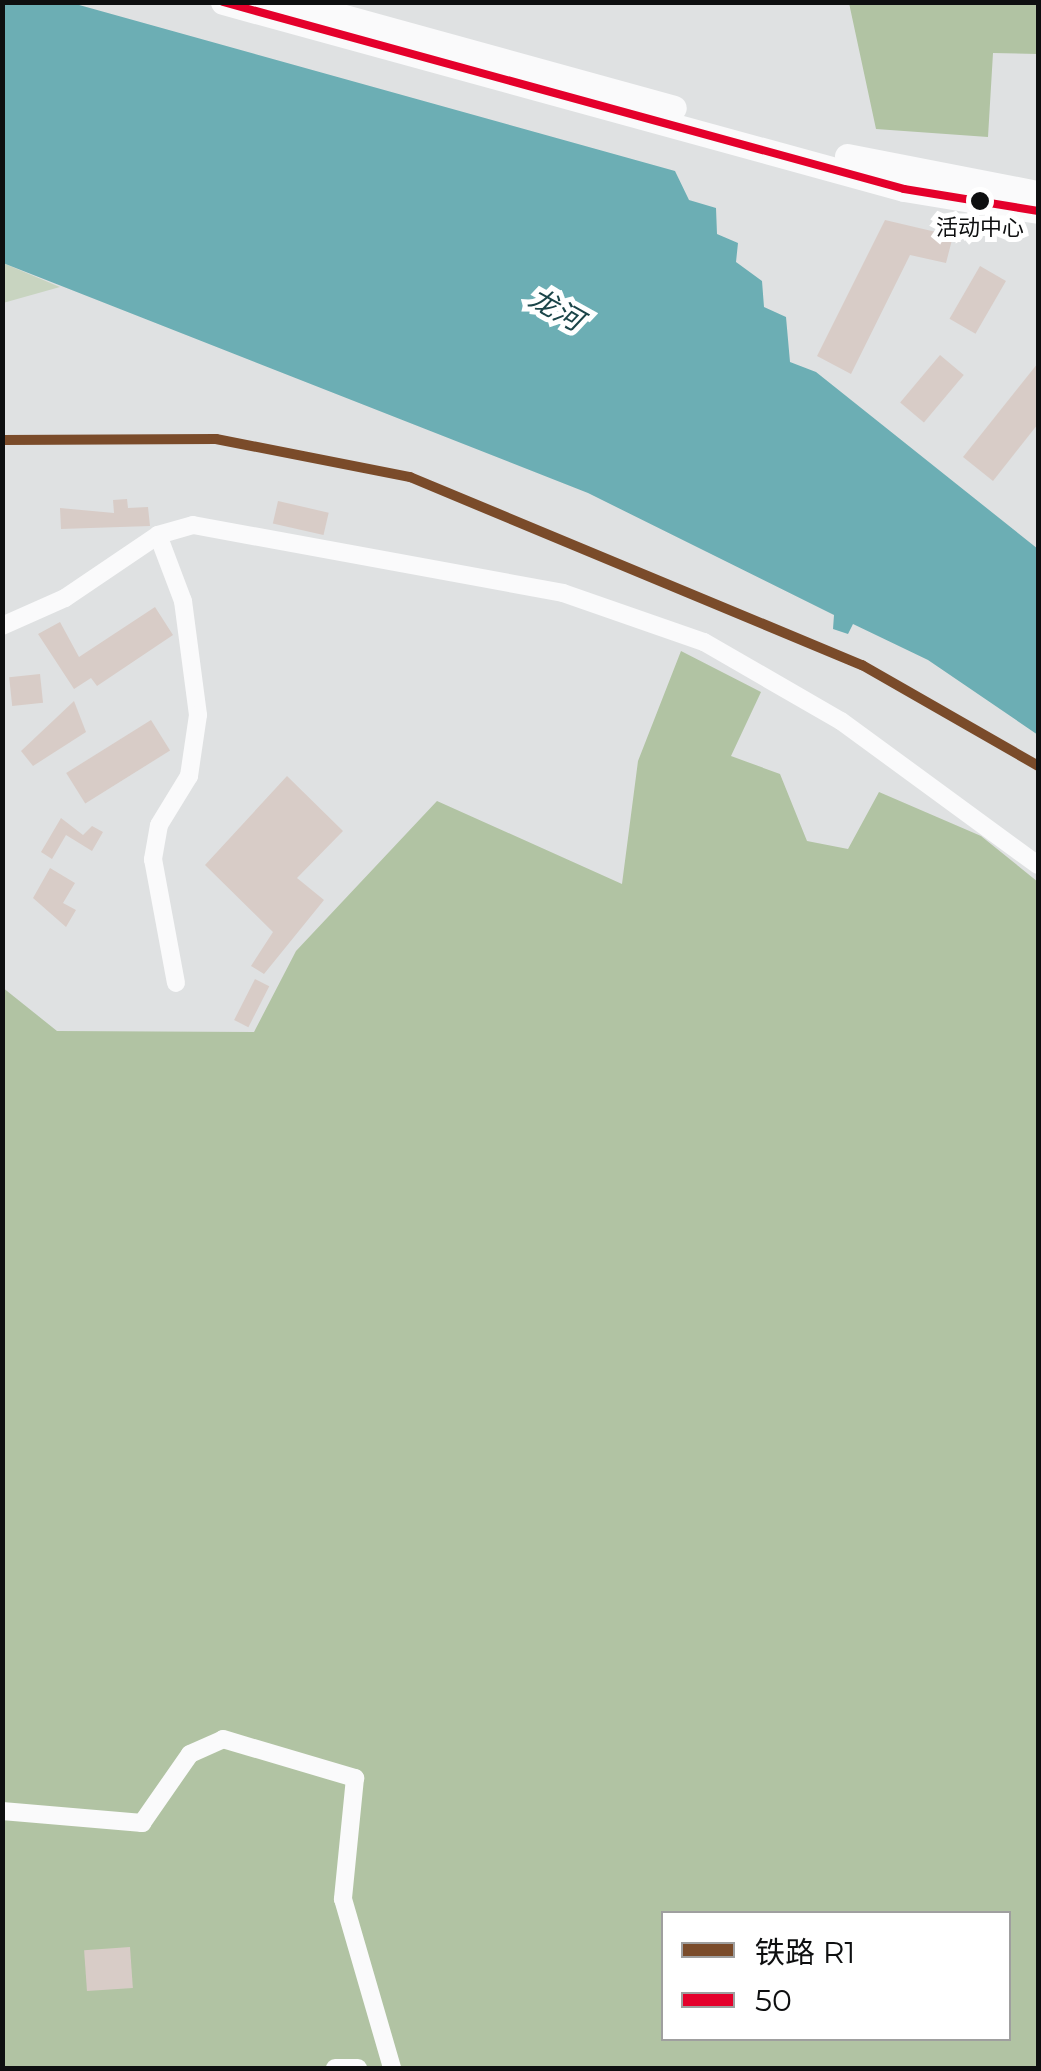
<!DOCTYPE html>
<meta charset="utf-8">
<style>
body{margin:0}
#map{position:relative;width:1041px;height:2071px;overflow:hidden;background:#dfe1e2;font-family:Montserrat,"Noto Sans SC",sans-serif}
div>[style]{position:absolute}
.green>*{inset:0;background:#c8d4c0}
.forest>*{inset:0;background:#b1c3a3}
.water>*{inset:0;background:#6caeb4}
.building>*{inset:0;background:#d8ccc7;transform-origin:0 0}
.minor>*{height:18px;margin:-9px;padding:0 9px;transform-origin:9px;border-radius:9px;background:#fafafb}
.secondary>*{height:25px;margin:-12.5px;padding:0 12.5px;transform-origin:12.5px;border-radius:12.5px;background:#fafafb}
.bus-1>*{height:8px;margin:-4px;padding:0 4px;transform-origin:4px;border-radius:4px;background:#e4002b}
.rail-1>*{height:10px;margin:-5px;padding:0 5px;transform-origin:5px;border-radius:5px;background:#7a4b2a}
.dots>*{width:28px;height:28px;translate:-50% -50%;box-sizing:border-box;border:5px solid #fff;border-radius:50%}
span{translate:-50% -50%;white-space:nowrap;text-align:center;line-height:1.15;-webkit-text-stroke:10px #fff;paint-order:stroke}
.bus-label{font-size:22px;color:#0e0f10}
.water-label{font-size:28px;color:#1b4549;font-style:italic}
.frame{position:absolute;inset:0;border:5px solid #0e0f10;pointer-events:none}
.legend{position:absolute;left:661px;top:1911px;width:350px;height:130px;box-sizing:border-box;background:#fff;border:2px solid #9f9f9f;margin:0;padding:12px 18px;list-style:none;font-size:30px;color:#0e0f10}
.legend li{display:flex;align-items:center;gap:20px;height:50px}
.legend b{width:50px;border:2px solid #9f9f9f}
</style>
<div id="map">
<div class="green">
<div style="clip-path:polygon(3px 263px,60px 287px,3px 303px)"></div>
</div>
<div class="forest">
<div style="clip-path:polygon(849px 3px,1038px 3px,1038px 54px,993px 53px,988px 137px,876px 129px)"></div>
<div style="clip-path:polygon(evenodd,681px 651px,761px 692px,731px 756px,780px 774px,807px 841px,848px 849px,879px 792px,981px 836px,1038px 882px,1038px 2068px,3px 2068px,2px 987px,57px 1031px,254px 1032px,296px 951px,437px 801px,622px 884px,638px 761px,681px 651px,664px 1914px,1008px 1914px,1008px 2038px,664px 2038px,664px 1914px)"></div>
</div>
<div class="water">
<div style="clip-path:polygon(2px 3px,72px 3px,675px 171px,689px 200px,716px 208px,717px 234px,738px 243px,736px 262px,762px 281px,764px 307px,786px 317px,790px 362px,816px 372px,1038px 549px,1038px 735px,928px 660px,853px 624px,848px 634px,833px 629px,834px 615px,588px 493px,3px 263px)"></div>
</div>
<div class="building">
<div style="clip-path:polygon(885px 220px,953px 236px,946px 263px,910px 255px,851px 374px,817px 356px)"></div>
<div style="left:980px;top:266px;width:30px;height:61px;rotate:30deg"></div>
<div style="left:940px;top:355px;width:31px;height:62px;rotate:40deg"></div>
<div style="clip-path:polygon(1038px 363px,1038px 424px,993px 481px,963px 457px)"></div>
<div style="clip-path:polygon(127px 499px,128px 508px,148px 507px,150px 526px,61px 529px,60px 508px,114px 513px,113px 500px)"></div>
<div style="left:278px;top:501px;width:52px;height:23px;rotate:13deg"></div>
<div style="clip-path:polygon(155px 607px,173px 635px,97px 686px,91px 678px,74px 689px,38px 634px,60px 622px,79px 657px)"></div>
<div style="left:40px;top:674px;width:29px;height:31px;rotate:84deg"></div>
<div style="clip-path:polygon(74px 701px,86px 732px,33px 766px,21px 751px)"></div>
<div style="left:151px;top:720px;width:36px;height:100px;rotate:58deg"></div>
<div style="clip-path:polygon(287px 776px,343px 831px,297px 878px,324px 900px,264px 974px,251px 966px,273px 932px,205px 865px)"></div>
<div style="clip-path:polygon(61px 818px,83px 835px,92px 826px,103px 832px,92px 851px,66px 835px,52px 859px,41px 852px)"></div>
<div style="clip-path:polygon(50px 868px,75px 883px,63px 903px,76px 910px,66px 927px,33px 898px)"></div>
<div style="left:255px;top:979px;width:16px;height:46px;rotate:27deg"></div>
<div style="left:130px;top:1947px;width:41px;height:46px;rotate:86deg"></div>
</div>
<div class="minor">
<div style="left:158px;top:535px;width:71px;rotate:69.3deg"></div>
<div style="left:183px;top:601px;width:115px;rotate:82.5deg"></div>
<div style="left:198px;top:715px;width:62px;rotate:98.4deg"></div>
<div style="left:189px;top:776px;width:57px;rotate:121.5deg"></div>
<div style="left:159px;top:825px;width:35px;rotate:100deg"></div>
<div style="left:153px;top:859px;width:126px;rotate:79.5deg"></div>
<div style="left:2px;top:626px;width:69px;rotate:-24deg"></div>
<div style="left:65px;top:598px;width:112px;rotate:-34.1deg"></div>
<div style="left:158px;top:535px;width:36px;rotate:-16deg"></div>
<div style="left:193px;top:525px;width:376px;rotate:10.4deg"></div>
<div style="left:563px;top:593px;width:149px;rotate:19.2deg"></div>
<div style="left:704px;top:642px;width:158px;rotate:30deg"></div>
<div style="left:841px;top:721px;width:244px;rotate:36.2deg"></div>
<div style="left:2px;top:1811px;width:141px;rotate:4.9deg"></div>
<div style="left:142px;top:1823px;width:84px;rotate:-55.2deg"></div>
<div style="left:190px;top:1754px;width:36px;rotate:-24deg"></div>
<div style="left:223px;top:1739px;width:138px;rotate:16.5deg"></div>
<div style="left:355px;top:1778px;width:122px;rotate:95.7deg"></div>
<div style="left:343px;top:1899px;width:176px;rotate:73.8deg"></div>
<div style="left:335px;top:2068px;width:23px"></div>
</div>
<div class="secondary">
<div style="left:223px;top:2px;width:706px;rotate:15.35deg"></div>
<div style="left:904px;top:189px;width:136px;rotate:9.3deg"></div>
<div style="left:290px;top:2px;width:398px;rotate:15.4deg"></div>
<div style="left:847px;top:156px;width:195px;rotate:11deg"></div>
</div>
<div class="bus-1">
<div style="left:223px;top:2px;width:706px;rotate:15.35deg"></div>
<div style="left:904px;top:189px;width:136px;rotate:9.3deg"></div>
</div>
<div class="rail-1">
<div style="left:2px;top:440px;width:214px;rotate:-0.3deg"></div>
<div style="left:216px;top:439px;width:198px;rotate:11.1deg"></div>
<div style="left:410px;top:477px;width:490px;rotate:22.6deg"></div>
<div style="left:862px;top:665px;width:203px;rotate:29.8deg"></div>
</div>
<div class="dots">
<div style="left:980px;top:201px;background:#0e0f10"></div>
</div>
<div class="bus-label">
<span style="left:980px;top:228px">活动中心</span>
</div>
<div class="water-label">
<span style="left:556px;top:309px;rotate:29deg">龙河</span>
</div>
<div class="frame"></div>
<ul class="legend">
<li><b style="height:12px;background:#7a4b2a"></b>铁路 R1</li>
<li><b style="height:12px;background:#e4002b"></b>50</li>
</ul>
</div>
